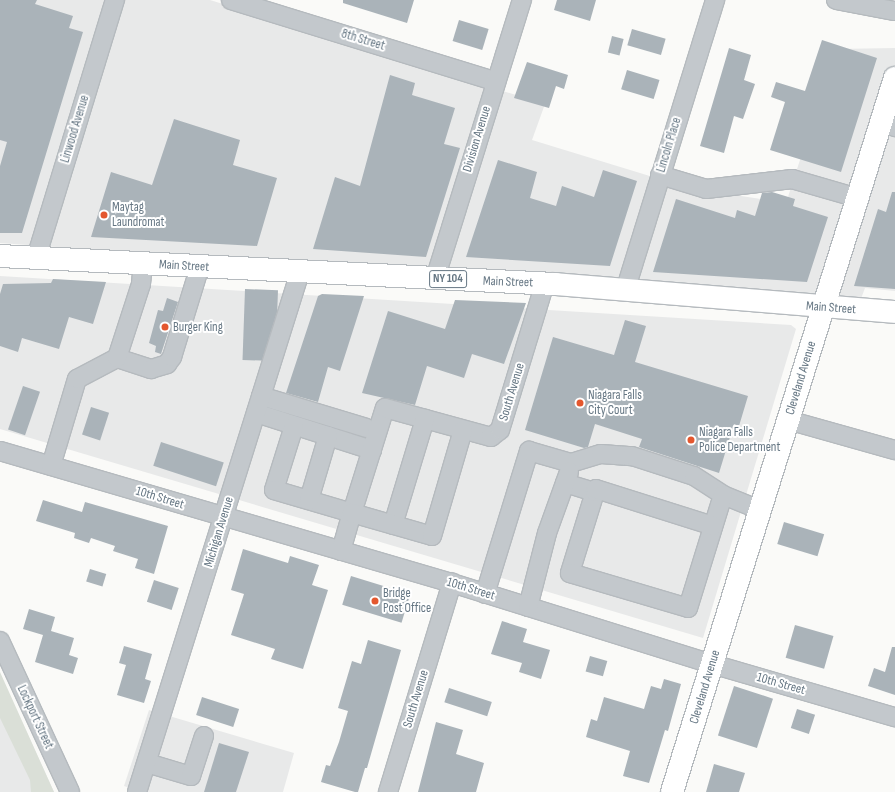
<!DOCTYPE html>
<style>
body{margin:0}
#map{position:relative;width:895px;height:792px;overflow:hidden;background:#fafaf8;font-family:"Sofia Sans Condensed",sans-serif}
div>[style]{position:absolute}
.built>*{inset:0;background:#e8e9e9}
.green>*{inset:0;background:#dadfd7}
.building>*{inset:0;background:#aab3b9;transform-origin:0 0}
.roads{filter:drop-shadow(1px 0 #b5babe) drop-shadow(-1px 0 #b5babe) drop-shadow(0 1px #b5babe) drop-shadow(0 -1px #b5babe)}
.minor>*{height:18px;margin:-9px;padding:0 9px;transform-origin:9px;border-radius:9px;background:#c3c8cc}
.major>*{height:22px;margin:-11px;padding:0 11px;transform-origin:11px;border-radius:11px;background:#fff}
.dots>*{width:11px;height:11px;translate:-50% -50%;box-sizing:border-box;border:2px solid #fff;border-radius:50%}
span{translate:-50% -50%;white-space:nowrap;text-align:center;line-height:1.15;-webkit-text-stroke:4px #fff;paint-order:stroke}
.shield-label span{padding:1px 3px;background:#fff;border:1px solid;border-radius:3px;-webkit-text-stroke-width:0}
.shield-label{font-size:12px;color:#657683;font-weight:700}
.street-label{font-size:13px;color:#657683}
.poi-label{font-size:13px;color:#657683}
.left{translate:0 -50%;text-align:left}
</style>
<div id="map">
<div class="built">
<div style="clip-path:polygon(16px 0,210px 0,545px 104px,532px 140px,689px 188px,786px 203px,836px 49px,895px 48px,895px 291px,865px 288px,859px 304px,0 243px,0 10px)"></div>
<div style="clip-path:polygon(0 276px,791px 325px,796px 329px,703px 638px,0 429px)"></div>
<div style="clip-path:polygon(0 674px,54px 792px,0 792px)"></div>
<div style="clip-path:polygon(149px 710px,294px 753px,283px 792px,141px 792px,124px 786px)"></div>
</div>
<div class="green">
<div style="clip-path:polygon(0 672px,54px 792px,31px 792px,30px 780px,0 718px)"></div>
</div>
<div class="building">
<div style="clip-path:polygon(0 0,37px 0,35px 4px,73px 16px,69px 28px,83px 32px,22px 233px,0 233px,0 166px,7px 142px,0 140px)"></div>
<div style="clip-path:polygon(343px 0,414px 0,407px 23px,343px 3px)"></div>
<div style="clip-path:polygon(557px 0,596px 0,590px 21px,554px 10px)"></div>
<div style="left:459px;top:20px;width:31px;height:22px;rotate:17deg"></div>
<div style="left:632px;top:29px;width:35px;height:17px;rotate:16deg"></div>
<div style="left:612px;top:36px;width:12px;height:17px;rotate:14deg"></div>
<div style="clip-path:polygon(822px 40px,877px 58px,841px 172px,770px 150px,785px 102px,771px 97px,776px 82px,805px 91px)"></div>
<div style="clip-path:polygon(729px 48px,751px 55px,744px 80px,755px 84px,743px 119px,734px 116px,724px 153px,700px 146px)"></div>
<div style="clip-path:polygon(527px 62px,568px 75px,564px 89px,556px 86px,549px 108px,514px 98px)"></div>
<div style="left:627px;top:70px;width:34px;height:20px;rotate:17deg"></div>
<div style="clip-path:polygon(390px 75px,415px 83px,412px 95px,455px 108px,444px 144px,460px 148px,426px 257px,313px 249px,335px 177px,360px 186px)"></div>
<div style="clip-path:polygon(174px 119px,240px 140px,233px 165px,277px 178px,257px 246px,91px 237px,111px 172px,152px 185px)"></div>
<div style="clip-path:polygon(498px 160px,537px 172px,530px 198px,556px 206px,562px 186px,594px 197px,603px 170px,637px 181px,610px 266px,466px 257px)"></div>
<div style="clip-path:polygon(772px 192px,795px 199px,793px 206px,828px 217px,807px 282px,653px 272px,676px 199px,735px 218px,737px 210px,755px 216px,762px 193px)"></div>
<div style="clip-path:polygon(892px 192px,895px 192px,895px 289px,854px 286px,878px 209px,886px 212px)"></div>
<div style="clip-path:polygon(53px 279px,106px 282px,93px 324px,69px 317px,59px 349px,22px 338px,18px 352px,0 346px,0 294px,3px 284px,51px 283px)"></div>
<div style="left:245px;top:289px;width:33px;height:71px;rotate:2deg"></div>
<div style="clip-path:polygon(322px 294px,364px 296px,340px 371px,328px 367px,318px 402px,286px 393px,318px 296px)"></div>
<div style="clip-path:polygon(167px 298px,178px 302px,161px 354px,155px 352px,156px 346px,149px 343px,158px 310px,163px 311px)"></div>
<div style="clip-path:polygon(455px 300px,526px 303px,504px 364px,472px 354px,464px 378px,427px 366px,415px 405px,362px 393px,388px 311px,445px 329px)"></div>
<div style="clip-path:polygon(625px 320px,646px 326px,635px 362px,748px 396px,739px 426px,734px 424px,719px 473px,639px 447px,642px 439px,595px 424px,588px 447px,584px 448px,525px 430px,553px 337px,614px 355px)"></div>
<div style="left:23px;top:386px;width:18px;height:46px;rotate:19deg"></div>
<div style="left:91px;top:407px;width:19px;height:29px;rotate:18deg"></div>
<div style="left:161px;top:442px;width:66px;height:25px;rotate:18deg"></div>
<div style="clip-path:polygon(43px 500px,82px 512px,85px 502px,168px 526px,154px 574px,135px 568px,138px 559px,113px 551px,115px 546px,91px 538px,89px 543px,74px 538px,75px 533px,36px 521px)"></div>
<div style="left:784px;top:522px;width:42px;height:23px;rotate:17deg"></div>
<div style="clip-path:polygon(243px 549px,288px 563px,290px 556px,319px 565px,312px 585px,328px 590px,303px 669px,271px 659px,275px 649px,231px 635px,244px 594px,231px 590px)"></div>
<div style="left:90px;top:569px;width:17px;height:13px;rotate:17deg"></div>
<div style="left:351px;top:576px;width:62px;height:30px;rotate:17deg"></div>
<div style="left:154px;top:580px;width:26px;height:23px;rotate:18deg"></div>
<div style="clip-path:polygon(29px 609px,55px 617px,51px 631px,74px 638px,69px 655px,78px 658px,73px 674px,35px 662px,43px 635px,23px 629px)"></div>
<div style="clip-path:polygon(502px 621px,527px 629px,523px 642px,550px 650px,541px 679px,519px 672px,522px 663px,491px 654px)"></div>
<div style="left:795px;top:625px;width:40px;height:34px;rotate:16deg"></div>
<div style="clip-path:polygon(368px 640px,401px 650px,367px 768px,365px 768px,358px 792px,355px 792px,321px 782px,326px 765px,330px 766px,339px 742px,348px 711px,338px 708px,352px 661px,361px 664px)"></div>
<div style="clip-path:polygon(124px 646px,152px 654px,145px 679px,151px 681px,144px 703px,117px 695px,126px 665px,119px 663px)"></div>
<div style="clip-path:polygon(892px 647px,895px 647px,895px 695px,868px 686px,874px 668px,885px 672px)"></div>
<div style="left:590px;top:656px;width:18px;height:16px;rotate:16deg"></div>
<div style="clip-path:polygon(664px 679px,681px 684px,668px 731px,665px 730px,649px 783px,623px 776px,630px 751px,586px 737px,591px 719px,597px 721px,604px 697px,644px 709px,651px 686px,661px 689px)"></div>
<div style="left:734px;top:686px;width:41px;height:52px;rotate:18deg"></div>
<div style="left:449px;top:688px;width:45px;height:15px;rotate:18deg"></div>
<div style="left:202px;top:697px;width:39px;height:19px;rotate:18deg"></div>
<div style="left:797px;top:709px;width:19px;height:20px;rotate:18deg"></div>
<div style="clip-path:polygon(436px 722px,463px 730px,456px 754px,484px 763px,476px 792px,418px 792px)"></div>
<div style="clip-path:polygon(219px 743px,249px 752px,236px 792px,204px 792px)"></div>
<div style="clip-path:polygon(714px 764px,745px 773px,739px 792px,706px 792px)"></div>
</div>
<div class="roads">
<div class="minor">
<div style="left:231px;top:0;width:276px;rotate:17.1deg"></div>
<div style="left:836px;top:0;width:60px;rotate:10.6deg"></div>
<div style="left:881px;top:122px;width:15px;rotate:20deg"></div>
<div style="left:660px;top:175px;width:48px;rotate:16.9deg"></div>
<div style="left:706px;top:189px;width:87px;rotate:-6.6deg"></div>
<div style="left:792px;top:179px;width:69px;rotate:16.1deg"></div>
<div style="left:36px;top:258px;width:270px;rotate:-73deg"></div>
<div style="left:435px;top:279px;width:292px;rotate:-72.7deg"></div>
<div style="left:625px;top:291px;width:305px;rotate:-72.8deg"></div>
<div style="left:117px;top:358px;width:36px;rotate:18deg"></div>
<div style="left:151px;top:369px;width:17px;rotate:-17deg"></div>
<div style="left:167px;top:364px;width:9px;rotate:-54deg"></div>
<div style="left:172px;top:357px;width:95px;rotate:-72.9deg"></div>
<div style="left:261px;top:396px;width:110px;rotate:16.9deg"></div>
<div style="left:256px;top:413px;width:122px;rotate:17.7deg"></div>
<div style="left:788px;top:420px;width:111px;rotate:15.7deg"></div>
<div style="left:294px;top:426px;width:67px;rotate:107.4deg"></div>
<div style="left:274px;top:490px;width:81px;rotate:16.4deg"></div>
<div style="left:352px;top:513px;width:110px;rotate:-72.6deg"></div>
<div style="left:385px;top:408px;width:110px;rotate:15.3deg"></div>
<div style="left:491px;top:437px;width:11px;rotate:-38deg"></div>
<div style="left:500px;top:430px;width:154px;rotate:-73deg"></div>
<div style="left:0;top:451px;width:471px;rotate:16.3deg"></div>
<div style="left:452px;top:583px;width:272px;rotate:17.3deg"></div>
<div style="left:712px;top:664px;width:191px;rotate:16.2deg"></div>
<div style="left:571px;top:463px;width:31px;rotate:-17deg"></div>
<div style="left:601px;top:454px;width:31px;rotate:4deg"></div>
<div style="left:632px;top:456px;width:65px;rotate:17.9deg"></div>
<div style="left:694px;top:476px;width:35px;rotate:33deg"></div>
<div style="left:723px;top:495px;width:40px;rotate:22deg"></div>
<div style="left:51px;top:466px;width:91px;rotate:-73.4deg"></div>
<div style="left:77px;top:379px;width:45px;rotate:-27.7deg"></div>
<div style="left:117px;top:358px;width:78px;rotate:-72deg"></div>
<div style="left:141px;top:284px;width:21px;rotate:-85deg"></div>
<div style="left:565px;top:483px;width:31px;rotate:17deg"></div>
<div style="left:595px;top:492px;width:85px;rotate:107.2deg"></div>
<div style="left:570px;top:573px;width:123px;rotate:16.5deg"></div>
<div style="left:688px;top:608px;width:118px;rotate:-72.8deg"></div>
<div style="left:595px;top:492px;width:3px;rotate:-72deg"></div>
<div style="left:596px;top:489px;width:123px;rotate:17.5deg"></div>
<div style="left:309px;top:500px;width:67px;rotate:-73.5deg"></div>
<div style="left:393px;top:525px;width:111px;rotate:-73.2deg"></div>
<div style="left:341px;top:551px;width:40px;rotate:-74deg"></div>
<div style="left:352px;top:513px;width:83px;rotate:16deg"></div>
<div style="left:432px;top:536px;width:110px;rotate:-73.7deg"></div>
<div style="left:485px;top:594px;width:150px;rotate:-72.9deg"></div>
<div style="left:529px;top:451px;width:44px;rotate:15.9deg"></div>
<div style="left:528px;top:607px;width:76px;rotate:-75.6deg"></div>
<div style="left:547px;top:533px;width:65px;rotate:-70.2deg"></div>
<div style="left:0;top:641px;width:166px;rotate:65.1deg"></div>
<div style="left:147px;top:763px;width:46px;rotate:16.5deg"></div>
<div style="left:191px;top:776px;width:42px;rotate:-72deg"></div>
<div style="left:137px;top:792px;width:545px;rotate:-72.6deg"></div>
<div style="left:388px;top:792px;width:219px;rotate:-73deg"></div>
</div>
<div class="major">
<div style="left:0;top:256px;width:556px;rotate:2.89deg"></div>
<div style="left:555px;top:284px;width:341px;rotate:4.7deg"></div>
<div style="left:672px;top:792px;width:748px;rotate:-72.66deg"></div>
</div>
</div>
<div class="dots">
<div style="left:104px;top:215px;background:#e4572e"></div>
<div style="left:165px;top:327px;background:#e4572e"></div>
<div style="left:580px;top:403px;background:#e4572e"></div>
<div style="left:691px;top:440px;background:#e4572e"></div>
<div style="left:375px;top:601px;background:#e4572e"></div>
</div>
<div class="shield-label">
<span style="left:448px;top:279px">NY 104</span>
</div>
<div class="street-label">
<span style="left:363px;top:40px;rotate:17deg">8th Street</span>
<span style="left:75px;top:129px;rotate:-73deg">Linwood Avenue</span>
<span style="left:477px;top:139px;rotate:-73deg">Division Avenue</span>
<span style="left:669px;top:145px;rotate:-73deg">Lincoln Place</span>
<span style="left:184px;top:266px;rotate:3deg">Main Street</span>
<span style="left:508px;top:282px;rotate:2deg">Main Street</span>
<span style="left:831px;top:308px;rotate:4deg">Main Street</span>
<span style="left:801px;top:378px;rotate:-73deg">Cleveland Avenue</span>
<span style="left:512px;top:392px;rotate:-73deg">South Avenue</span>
<span style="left:160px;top:498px;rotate:17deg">10th Street</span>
<span style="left:219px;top:532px;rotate:-73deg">Michigan Avenue</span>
<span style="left:471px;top:589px;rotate:17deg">10th Street</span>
<span style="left:781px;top:684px;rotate:16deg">10th Street</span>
<span style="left:705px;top:687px;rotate:-73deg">Cleveland Avenue</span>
<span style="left:416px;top:699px;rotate:-73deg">South Avenue</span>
<span style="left:35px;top:717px;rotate:65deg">Lockport Street</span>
</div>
<div class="poi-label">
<span class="left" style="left:112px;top:215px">Maytag<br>Laundromat</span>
<span class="left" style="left:173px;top:327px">Burger King</span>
<span class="left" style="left:588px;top:403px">Niagara Falls<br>City Court</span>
<span class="left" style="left:699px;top:440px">Niagara Falls<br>Police Department</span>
<span class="left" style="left:383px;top:601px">Bridge<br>Post Office</span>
</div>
</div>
